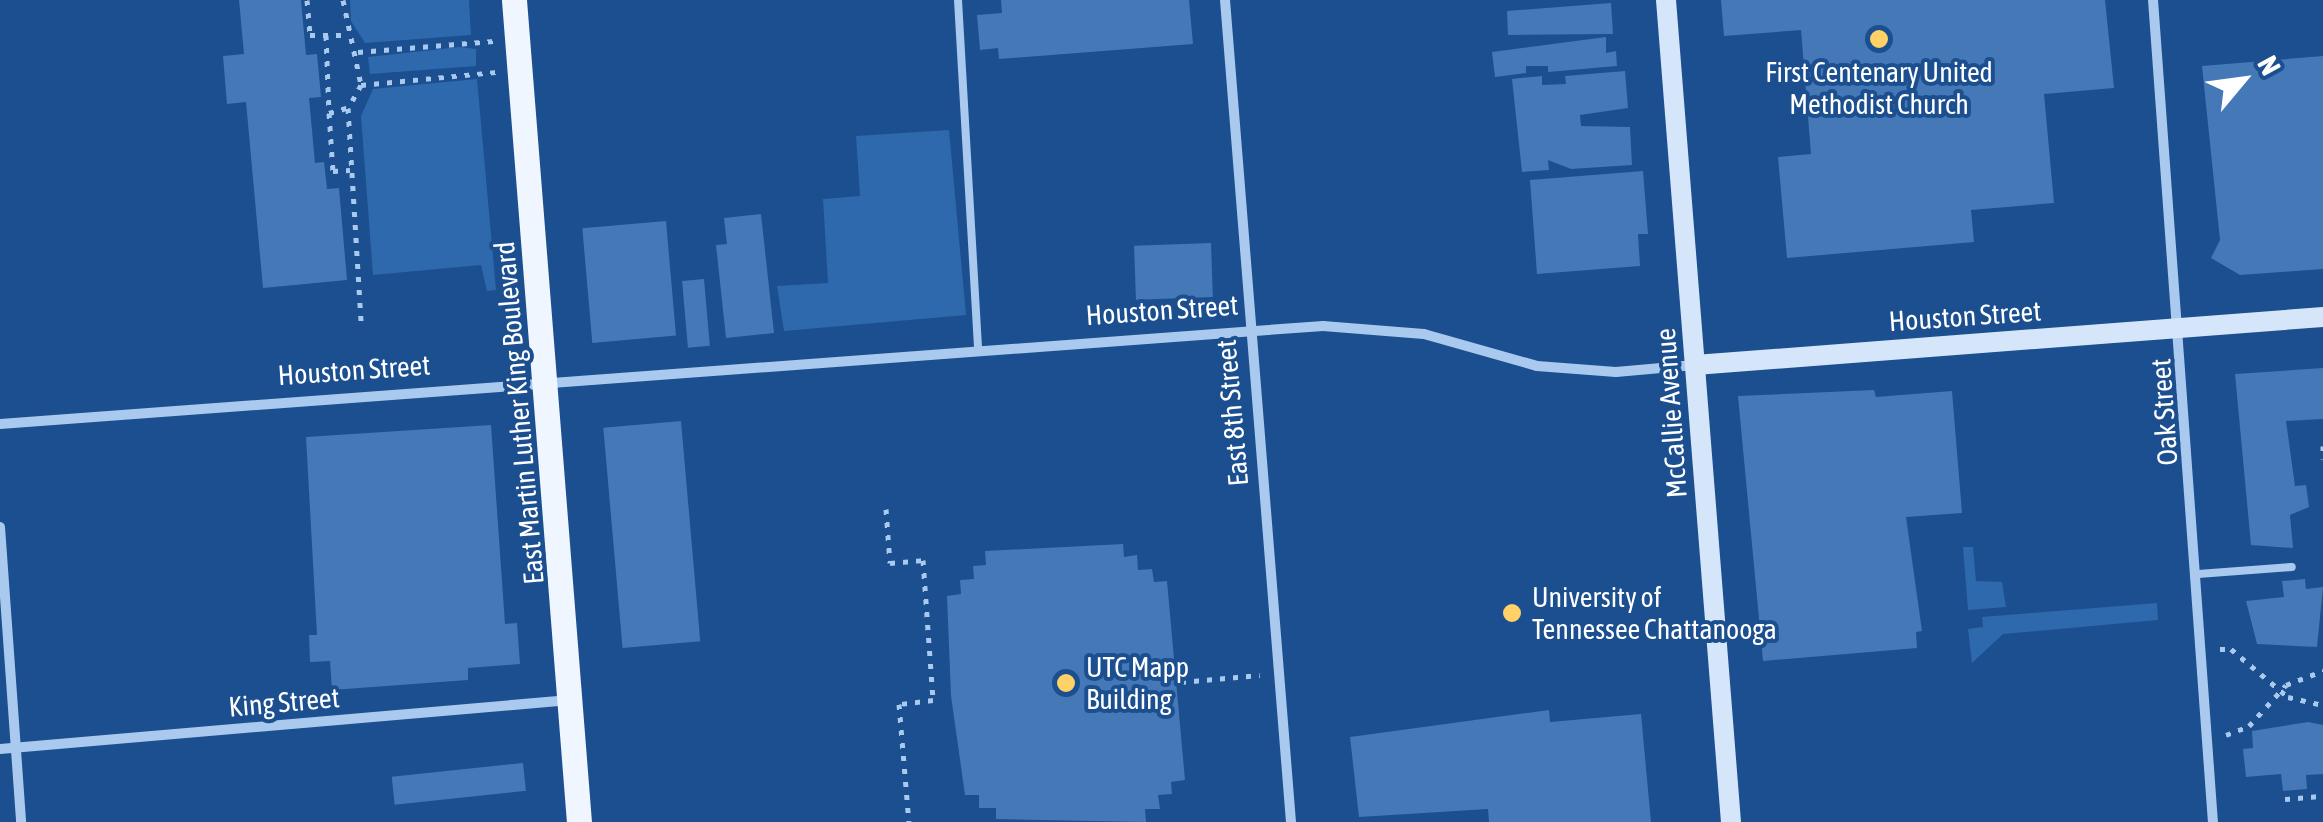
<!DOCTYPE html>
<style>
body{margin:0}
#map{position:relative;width:2323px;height:822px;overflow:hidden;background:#1b4f8f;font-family:"Asap Condensed",sans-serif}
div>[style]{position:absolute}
.green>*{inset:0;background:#2e69ad}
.building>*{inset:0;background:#4478b7;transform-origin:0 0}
.path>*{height:5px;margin-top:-2.5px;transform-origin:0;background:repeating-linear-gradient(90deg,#a9c9ee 0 5px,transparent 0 13px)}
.lane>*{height:8px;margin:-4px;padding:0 4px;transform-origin:4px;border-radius:4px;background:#a9c9ee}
.street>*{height:10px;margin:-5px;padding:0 5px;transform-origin:5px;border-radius:5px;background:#a9c9ee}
.secondary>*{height:20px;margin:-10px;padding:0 10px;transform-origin:10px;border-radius:10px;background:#d6e6fa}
.primary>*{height:25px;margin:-12.5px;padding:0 12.5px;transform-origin:12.5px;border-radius:12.5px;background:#f0f6ff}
.dots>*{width:28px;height:28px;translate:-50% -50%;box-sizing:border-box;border:5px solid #1b4f8f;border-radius:50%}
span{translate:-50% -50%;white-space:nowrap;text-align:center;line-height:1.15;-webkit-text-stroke:8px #1b4f8f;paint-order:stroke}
.poi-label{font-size:28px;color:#fff}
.left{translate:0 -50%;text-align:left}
.street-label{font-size:28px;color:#fff}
.north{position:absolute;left:2193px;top:30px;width:100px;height:100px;-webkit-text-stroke:8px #1b4f8f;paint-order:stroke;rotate:61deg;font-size:28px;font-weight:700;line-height:40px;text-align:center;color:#fff}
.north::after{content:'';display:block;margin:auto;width:35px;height:45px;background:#fff;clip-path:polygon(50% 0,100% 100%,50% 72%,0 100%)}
</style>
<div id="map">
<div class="green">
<div style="clip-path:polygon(350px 0,469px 0,471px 35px,365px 43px,351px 21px)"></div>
<div style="clip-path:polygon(460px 47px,476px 49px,476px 66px,370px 74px,368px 57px)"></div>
<div style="clip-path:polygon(477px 79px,496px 290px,487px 291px,481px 265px,373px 275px,361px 116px,373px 89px)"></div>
<div style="clip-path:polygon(949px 130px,966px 315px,784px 331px,777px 286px,828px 283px,823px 199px,860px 196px,856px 136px)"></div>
<div style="clip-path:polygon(1963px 547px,1973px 547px,1976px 581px,2002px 582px,2006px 607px,1968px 610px)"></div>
<div style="clip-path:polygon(2157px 603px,2158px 620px,2003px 634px,1972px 663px,1968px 629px,1983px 627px,1982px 617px)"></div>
</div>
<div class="building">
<div style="clip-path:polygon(239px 0,301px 0,306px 55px,317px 54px,321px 97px,309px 98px,315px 163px,324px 162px,327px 189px,339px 188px,347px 280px,263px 288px,246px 102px,227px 104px,223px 56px,244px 54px)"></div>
<div style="clip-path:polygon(1001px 0,1189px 0,1193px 44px,999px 59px,998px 48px,980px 50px,977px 15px,1002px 13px)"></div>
<div style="clip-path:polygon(1721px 0,2105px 0,2114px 88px,2044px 94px,2054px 203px,1971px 210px,1974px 242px,1787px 258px,1778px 157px,1811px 154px,1801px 30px,1724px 36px)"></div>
<div style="clip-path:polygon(1611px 3px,1613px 34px,1508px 35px,1507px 11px)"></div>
<div style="clip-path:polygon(1606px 37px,1606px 53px,1616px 51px,1617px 66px,1548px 72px,1548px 66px,1526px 66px,1526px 73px,1495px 77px,1492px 52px)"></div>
<div style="clip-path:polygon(2323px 56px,2323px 269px,2240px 275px,2211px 258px,2220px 240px,2202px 66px)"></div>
<div style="clip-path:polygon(1625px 71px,1628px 108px,1580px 115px,1581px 126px,1630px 127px,1632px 165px,1571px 169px,1548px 160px,1549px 170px,1522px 172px,1512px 79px,1542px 76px,1542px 85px,1566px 84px,1565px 76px)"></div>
<div style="clip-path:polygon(1643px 171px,1648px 234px,1638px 234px,1640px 266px,1537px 274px,1530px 180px)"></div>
<div style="clip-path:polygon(761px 214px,774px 333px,726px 338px,716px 245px,727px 244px,724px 218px)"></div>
<div style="left:666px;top:221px;width:115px;height:84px;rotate:85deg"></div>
<div style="left:1211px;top:243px;width:54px;height:77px;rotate:88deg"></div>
<div style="left:704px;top:279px;width:67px;height:22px;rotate:85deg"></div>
<div style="clip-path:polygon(2323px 368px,2323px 419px,2286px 421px,2295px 486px,2306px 485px,2309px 507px,2290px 515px,2293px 548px,2251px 545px,2235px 374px)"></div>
<div style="clip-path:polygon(1874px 390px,1876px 397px,1952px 391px,1962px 513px,1906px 517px,1922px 631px,1916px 632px,1917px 648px,1763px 661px,1738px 396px)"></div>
<div style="left:681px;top:421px;width:221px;height:78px;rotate:85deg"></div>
<div style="clip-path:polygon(491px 425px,505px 624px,517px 623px,520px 664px,468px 668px,468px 680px,332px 690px,330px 661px,310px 662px,309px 635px,317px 635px,306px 437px)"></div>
<div style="clip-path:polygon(1123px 544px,1124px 557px,1137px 555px,1138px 570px,1152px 569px,1154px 582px,1167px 581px,1185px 780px,1171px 782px,1172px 794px,1158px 795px,1160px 809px,1145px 809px,1146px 822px,996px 819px,996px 808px,979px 808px,979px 795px,965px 795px,951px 696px,947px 596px,961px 594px,960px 580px,974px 579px,973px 566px,986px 565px,985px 551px)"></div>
<div style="clip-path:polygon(2305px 579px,2306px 589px,2323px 587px,2317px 647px,2257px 644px,2246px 601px,2284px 597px,2282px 581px)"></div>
<div style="clip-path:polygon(1549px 710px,1550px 722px,1641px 714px,1651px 822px,1489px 822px,1488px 809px,1359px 817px,1350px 737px)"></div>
<div style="clip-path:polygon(2308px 722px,2323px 725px,2323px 774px,2306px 775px,2307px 789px,2283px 791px,2281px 774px,2246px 777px,2243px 749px,2253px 748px,2252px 731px)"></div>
<div style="left:523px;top:763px;width:28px;height:132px;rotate:84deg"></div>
</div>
<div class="path">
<div style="left:307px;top:0;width:35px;rotate:85deg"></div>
<div style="left:310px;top:35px;width:36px"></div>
<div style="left:343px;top:0;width:87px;rotate:78deg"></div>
<div style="left:361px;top:85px;width:26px;rotate:119deg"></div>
<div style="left:348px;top:108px;width:213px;rotate:86.5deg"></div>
<div style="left:326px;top:35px;width:78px;rotate:87.8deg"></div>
<div style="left:329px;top:113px;width:19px;rotate:-16deg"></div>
<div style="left:358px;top:52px;width:136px;rotate:-4.6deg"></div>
<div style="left:361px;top:85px;width:137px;rotate:-5.5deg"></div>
<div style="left:329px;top:113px;width:58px;rotate:86.1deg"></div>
<div style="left:333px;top:171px;width:17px;rotate:-3deg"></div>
<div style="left:2323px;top:446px;width:13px;rotate:90deg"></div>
<div style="left:886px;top:509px;width:54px;rotate:85.8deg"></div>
<div style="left:890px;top:563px;width:33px;rotate:-5deg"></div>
<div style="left:923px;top:560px;width:140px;rotate:85.9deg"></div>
<div style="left:933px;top:700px;width:34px;rotate:173deg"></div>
<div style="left:899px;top:704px;width:118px;rotate:85.2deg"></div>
<div style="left:2220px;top:649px;width:11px"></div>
<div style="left:2231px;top:649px;width:75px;rotate:40.1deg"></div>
<div style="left:2288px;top:697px;width:36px;rotate:13deg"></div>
<div style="left:1181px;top:682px;width:79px;rotate:-5.1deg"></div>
<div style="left:2226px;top:735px;width:25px;rotate:-21deg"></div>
<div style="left:2249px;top:726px;width:55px;rotate:-47.9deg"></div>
<div style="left:2286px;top:685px;width:40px;rotate:-21deg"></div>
<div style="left:2285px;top:799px;width:38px;rotate:-5deg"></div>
</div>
<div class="lane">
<div style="left:958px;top:0;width:352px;rotate:86.7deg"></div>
<div style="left:2198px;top:574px;width:94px;rotate:-4.3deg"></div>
</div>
<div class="street">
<div style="left:1225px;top:0;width:825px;rotate:85.41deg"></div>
<div style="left:2153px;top:0;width:824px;rotate:85.83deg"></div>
<div style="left:0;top:424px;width:1327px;rotate:-4.24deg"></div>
<div style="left:1323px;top:326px;width:101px;rotate:4.5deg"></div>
<div style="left:1424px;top:334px;width:117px;rotate:15.8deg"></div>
<div style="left:1537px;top:366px;width:79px;rotate:4.3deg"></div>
<div style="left:1616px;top:372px;width:79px;rotate:-5.1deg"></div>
<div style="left:0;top:527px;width:296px;rotate:85.9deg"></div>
<div style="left:0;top:749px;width:572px;rotate:-4.91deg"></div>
</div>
<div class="secondary">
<div style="left:1666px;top:0;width:825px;rotate:85.48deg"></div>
<div style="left:1695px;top:365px;width:630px;rotate:-4.37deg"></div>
</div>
<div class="primary">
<div style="left:514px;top:0;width:825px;rotate:85.48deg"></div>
</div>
<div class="dots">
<div style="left:1879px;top:39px;background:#ffd166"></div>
<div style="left:1512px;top:613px;background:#ffd166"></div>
<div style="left:1066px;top:683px;background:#ffd166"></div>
</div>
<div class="poi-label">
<span style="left:1879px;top:88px">First Centenary United<br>Methodist Church</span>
<span class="left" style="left:1532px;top:613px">University of<br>Tennessee Chattanooga</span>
<span class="left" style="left:1086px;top:683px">UTC Mapp<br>Building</span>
</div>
<div class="street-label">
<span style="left:1162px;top:310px;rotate:-4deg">Houston Street</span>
<span style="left:1965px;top:316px;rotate:-4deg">Houston Street</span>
<span style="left:354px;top:370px;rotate:-4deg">Houston Street</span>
<span style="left:2164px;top:412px;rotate:-94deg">Oak Street</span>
<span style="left:519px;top:413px;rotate:-95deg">East Martin Luther King Boulevard</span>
<span style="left:1232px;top:413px;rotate:-95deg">East 8th Street</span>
<span style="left:1671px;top:413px;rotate:-94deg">McCallie Avenue</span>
<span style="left:284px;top:702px;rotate:-5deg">King Street</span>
</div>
<div class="north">N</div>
</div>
